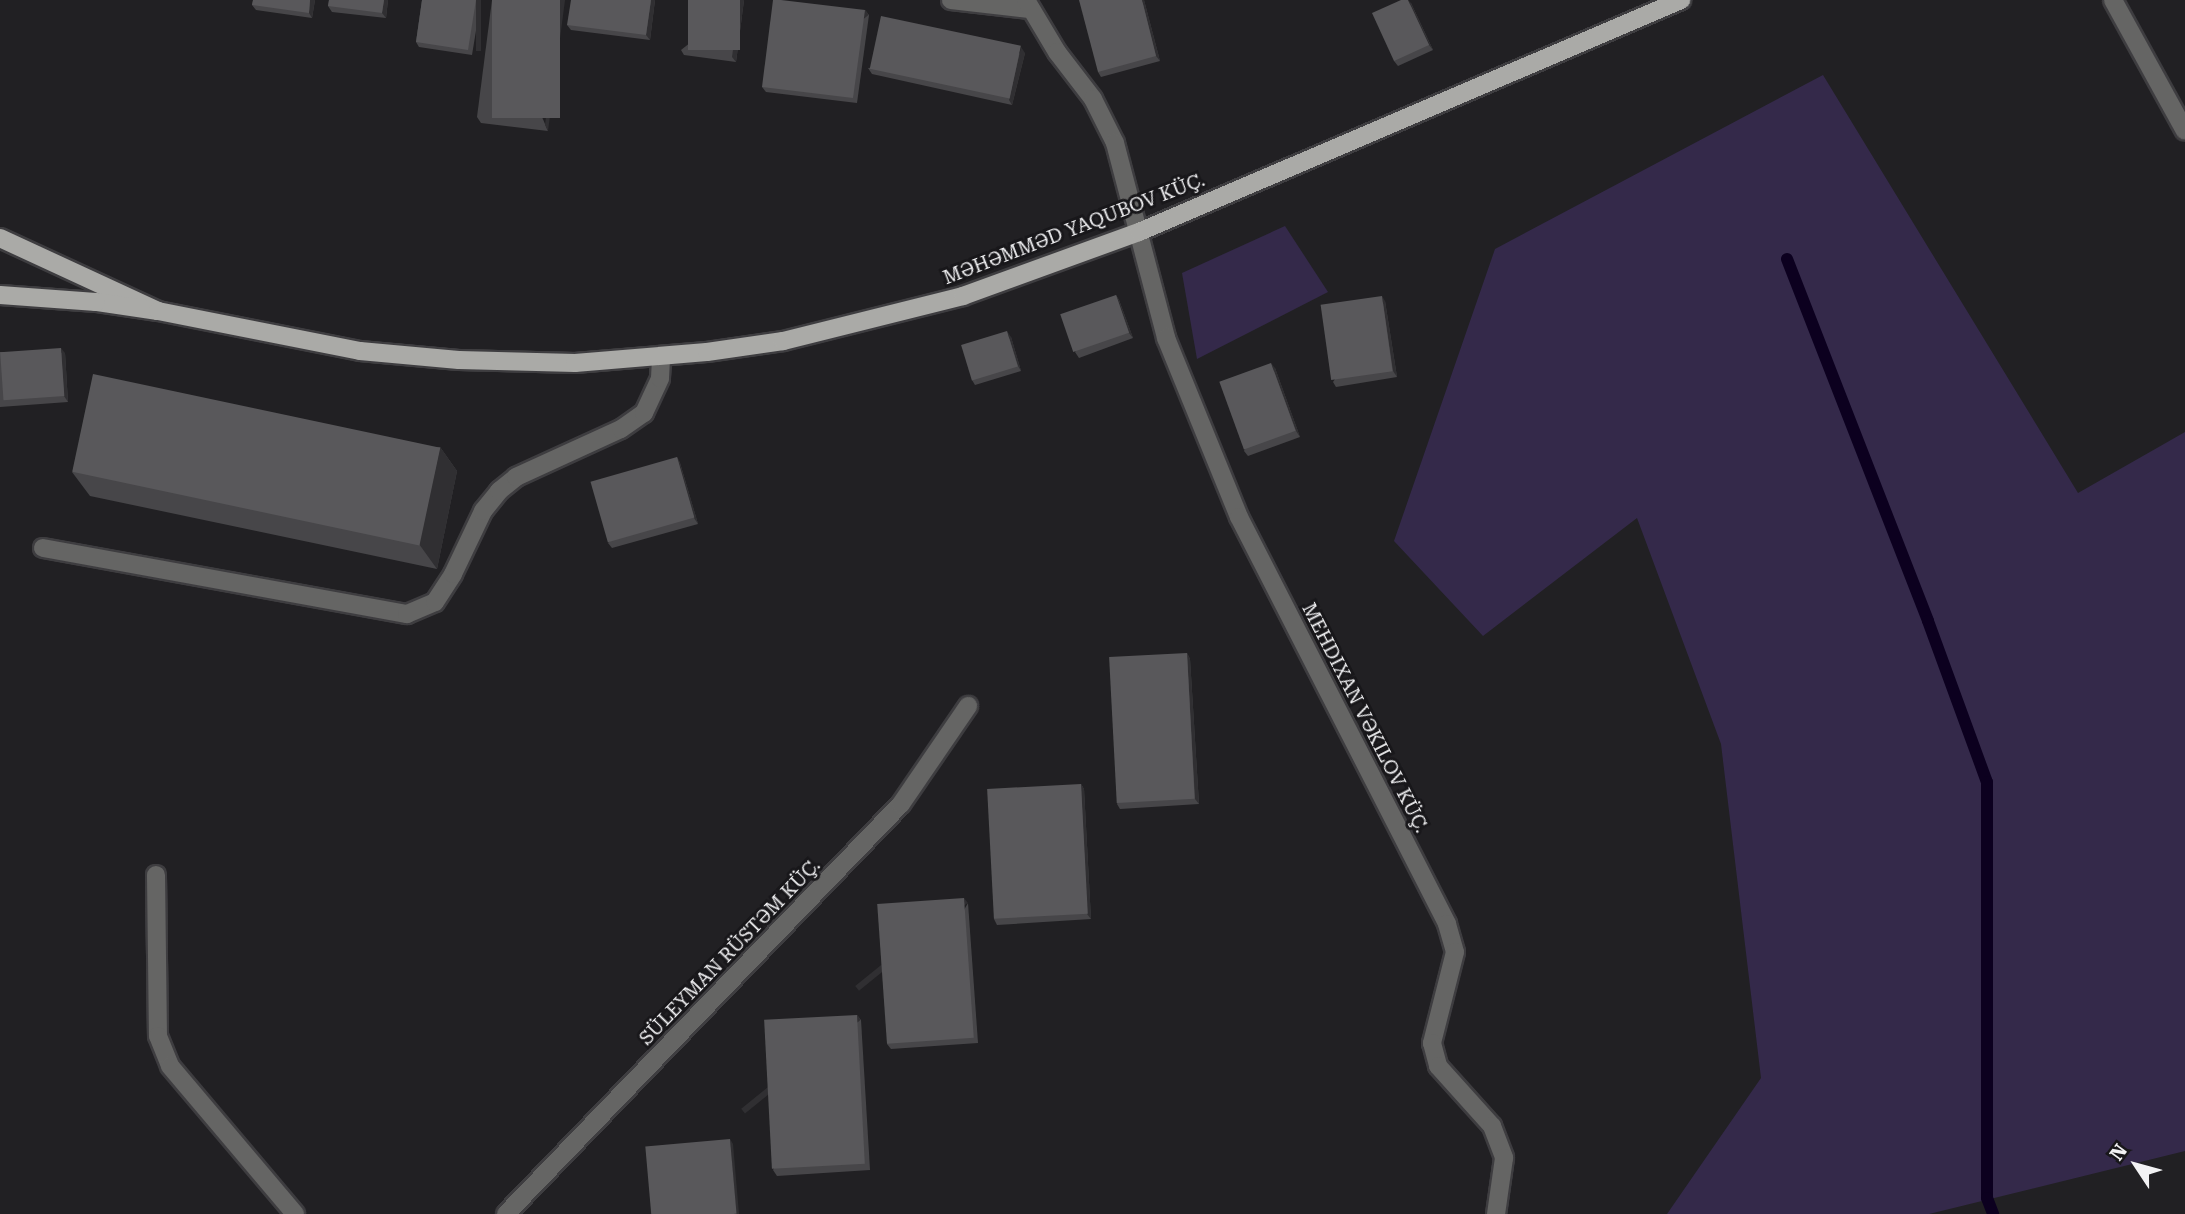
<!DOCTYPE html>
<meta charset="utf-8">
<style>
body{margin:0}
#map{position:relative;width:2185px;height:1214px;overflow:hidden;background:#212023;font-family:"Roboto Serif",serif}
div>[style]{position:absolute}
.green>*{inset:0;background:#34294a}
.stream>*{height:12px;margin:-6px;padding:0 6px;transform-origin:6px;border-radius:6px;background:#0c001f}
.roads{filter:drop-shadow(2px 0 #3e3d40) drop-shadow(-2px 0 #3e3d40) drop-shadow(0 2px #3e3d40) drop-shadow(0 -2px #3e3d40)}
.service>*{height:18px;margin:-9px;padding:0 9px;transform-origin:9px;border-radius:9px;background:#656564}
.minor>*{height:18px;margin:-9px;padding:0 9px;transform-origin:9px;border-radius:9px;background:#656564}
.primary>*{height:18px;margin:-9px;padding:0 9px;transform-origin:9px;border-radius:9px;background:#aaaaa7}
.wall>*{inset:0;background:#474649}
.shaded-wall>*{inset:0;background:#302f32;transform-origin:0 0}
.building>*{inset:0;background:#59585b;transform-origin:0 0}
span{translate:-50% -50%;white-space:nowrap;text-align:center;line-height:1.15;-webkit-text-stroke:6px #18171a;paint-order:stroke}
.street-label{font-size:19px;color:#f2f2f4}
.north{position:absolute;left:2101px;top:1130px;width:70px;height:70px;-webkit-text-stroke:5px #18171a;paint-order:stroke;rotate:306deg;font-size:19px;font-weight:700;line-height:28px;text-align:center;color:#f2f2f4}
.north::after{content:'';display:block;margin:auto;width:24px;height:32px;background:#f2f2f4;clip-path:polygon(50% 0,100% 100%,50% 72%,0 100%)}
</style>
<div id="map">
<div class="green">
<div style="clip-path:polygon(1823px 75px,2078px 493px,2185px 432px,2185px 1151px,1929px 1214px,1667px 1214px,1761px 1078px,1721px 744px,1637px 518px,1483px 636px,1394px 541px,1495px 249px)"></div>
<div style="clip-path:polygon(1285px 226px,1328px 292px,1197px 359px,1182px 273px)"></div>
</div>
<div class="stream">
<div style="left:1787px;top:259px;width:388px;rotate:68.7deg"></div>
<div style="left:1928px;top:621px;width:171px;rotate:69.9deg"></div>
<div style="left:1987px;top:782px;width:416px;rotate:90deg"></div>
<div style="left:1987px;top:1198px;width:17px;rotate:69deg"></div>
</div>
<div class="roads">
<div class="service">
<div style="left:43px;top:548px;width:370px;rotate:10.3deg"></div>
<div style="left:407px;top:614px;width:30px;rotate:-23deg"></div>
<div style="left:435px;top:602px;width:33px;rotate:-57deg"></div>
<div style="left:453px;top:574px;width:70px;rotate:-64.5deg"></div>
<div style="left:483px;top:511px;width:26px;rotate:-51deg"></div>
<div style="left:499px;top:491px;width:22px;rotate:-39deg"></div>
<div style="left:516px;top:477px;width:115px;rotate:-24.6deg"></div>
<div style="left:621px;top:429px;width:28px;rotate:-35deg"></div>
<div style="left:644px;top:413px;width:38px;rotate:-65deg"></div>
<div style="left:660px;top:378px;width:22px;rotate:-87deg"></div>
</div>
<div class="minor">
<div style="left:951px;top:0;width:79px;rotate:6.6deg"></div>
<div style="left:1026px;top:0;width:61px;rotate:59.2deg"></div>
<div style="left:1057px;top:52px;width:59px;rotate:52.5deg"></div>
<div style="left:1093px;top:99px;width:49px;rotate:63.4deg"></div>
<div style="left:1115px;top:143px;width:202px;rotate:75.3deg"></div>
<div style="left:1166px;top:338px;width:193px;rotate:67.8deg"></div>
<div style="left:1239px;top:517px;width:457px;rotate:62.9deg"></div>
<div style="left:1447px;top:924px;width:29px;rotate:74deg"></div>
<div style="left:1455px;top:952px;width:94px;rotate:104.2deg"></div>
<div style="left:1432px;top:1043px;width:24px;rotate:75deg"></div>
<div style="left:1438px;top:1066px;width:81px;rotate:48deg"></div>
<div style="left:1492px;top:1126px;width:34px;rotate:69deg"></div>
<div style="left:1504px;top:1158px;width:57px;rotate:98.1deg"></div>
<div style="left:2113px;top:0;width:149px;rotate:61.2deg"></div>
<div style="left:156px;top:875px;width:161px;rotate:89.3deg"></div>
<div style="left:158px;top:1036px;width:32px;rotate:68deg"></div>
<div style="left:170px;top:1066px;width:194px;rotate:49.8deg"></div>
<div style="left:506px;top:1214px;width:569px;rotate:-46.07deg"></div>
<div style="left:901px;top:804px;width:119px;rotate:-55.6deg"></div>
</div>
<div class="primary">
<div style="left:0;top:238px;width:174px;rotate:24.8deg"></div>
<div style="left:158px;top:311px;width:63px;rotate:-171.7deg"></div>
<div style="left:96px;top:302px;width:96px;rotate:-175.8deg"></div>
<div style="left:158px;top:311px;width:206px;rotate:11.2deg"></div>
<div style="left:360px;top:351px;width:99px;rotate:5.2deg"></div>
<div style="left:459px;top:360px;width:116px;rotate:1.5deg"></div>
<div style="left:575px;top:363px;width:132px;rotate:-4.8deg"></div>
<div style="left:707px;top:352px;width:77px;rotate:-8.2deg"></div>
<div style="left:783px;top:341px;width:186px;rotate:-14deg"></div>
<div style="left:963px;top:296px;width:187px;rotate:-20deg"></div>
<div style="left:1139px;top:232px;width:590px;rotate:-23.17deg"></div>
</div>
</div>
<div class="wall">
<div style="clip-path:polygon(253px 0,315px 0,312px 18px,256px 10px,252px 5px)"></div>
<div style="clip-path:polygon(329px 0,388px 0,386px 18px,332px 12px,328px 6px)"></div>
<div style="clip-path:polygon(422px 0,481px 0,472px 55px,419px 47px,416px 42px)"></div>
<div style="clip-path:polygon(492px 0,548px 131px,481px 123px,477px 117px)"></div>
<div style="clip-path:polygon(655px 0,650px 40px,571px 30px,567px 25px)"></div>
<div style="clip-path:polygon(744px 0,736px 62px,684px 55px,681px 50px)"></div>
<div style="clip-path:polygon(1144px 0,1160px 61px,1101px 77px,1098px 72px)"></div>
<div style="clip-path:polygon(1411px 3px,1433px 50px,1398px 66px,1394px 61px)"></div>
<div style="clip-path:polygon(865px 10px,869px 15px,857px 103px,766px 92px,762px 87px)"></div>
<div style="clip-path:polygon(1025px 53px,1012px 105px,872px 74px,868px 68px)"></div>
<div style="clip-path:polygon(1116px 295px,1119px 300px,1133px 338px,1079px 358px,1075px 352px)"></div>
<div style="clip-path:polygon(1385px 301px,1397px 377px,1336px 387px,1333px 382px)"></div>
<div style="clip-path:polygon(1011px 337px,1021px 371px,975px 385px,972px 380px)"></div>
<div style="clip-path:polygon(0 352px,65px 353px,68px 402px,0 407px)"></div>
<div style="clip-path:polygon(1275px 368px,1300px 437px,1248px 456px,1244px 451px)"></div>
<div style="clip-path:polygon(440px 447px,457px 471px,437px 569px,90px 496px,72px 472px)"></div>
<div style="clip-path:polygon(677px 457px,680px 463px,698px 524px,612px 548px,608px 543px)"></div>
<div style="clip-path:polygon(1187px 653px,1190px 659px,1199px 804px,1120px 809px,1117px 804px)"></div>
<div style="clip-path:polygon(1081px 784px,1084px 789px,1091px 919px,997px 925px,994px 919px)"></div>
<div style="clip-path:polygon(968px 903px,978px 1043px,891px 1049px,887px 1044px)"></div>
<div style="clip-path:polygon(857px 1015px,861px 1020px,870px 1170px,777px 1176px,773px 1170px)"></div>
</div>
<div class="shaded-wall">
<div style="clip-path:polygon(310px 0,315px 0,312px 18px,309px 13px)"></div>
<div style="clip-path:polygon(384px 0,388px 0,386px 18px,382px 13px)"></div>
<div style="left:476px;top:0;width:5px;height:51px"></div>
<div style="clip-path:polygon(560px 0,565px 0,548px 131px,545px 125px)"></div>
<div style="clip-path:polygon(651px 0,655px 0,650px 40px,646px 35px)"></div>
<div style="clip-path:polygon(740px 0,744px 0,736px 62px,732px 57px)"></div>
<div style="clip-path:polygon(1142px 0,1144px 0,1160px 61px,1156px 56px)"></div>
<div style="clip-path:polygon(1408px 0,1411px 3px,1433px 50px,1429px 45px)"></div>
<div style="left:865px;top:10px;width:6px;height:89px;rotate:51deg"></div>
<div style="clip-path:polygon(1021px 47px,1025px 53px,1012px 105px,1009px 100px)"></div>
<div style="clip-path:polygon(1116px 295px,1119px 300px,1133px 338px,1129px 333px)"></div>
<div style="clip-path:polygon(1382px 296px,1385px 301px,1397px 377px,1393px 371px)"></div>
<div style="clip-path:polygon(1007px 331px,1011px 337px,1021px 371px,1018px 366px)"></div>
<div style="clip-path:polygon(61px 348px,65px 353px,68px 402px,64px 396px)"></div>
<div style="clip-path:polygon(1271px 363px,1275px 368px,1300px 437px,1296px 431px)"></div>
<div style="clip-path:polygon(440px 447px,457px 471px,437px 569px,419px 544px)"></div>
<div style="clip-path:polygon(677px 457px,680px 463px,698px 524px,694px 518px)"></div>
<div style="clip-path:polygon(1187px 653px,1190px 659px,1199px 804px,1195px 799px)"></div>
<div style="clip-path:polygon(1081px 784px,1084px 789px,1091px 919px,1087px 914px)"></div>
<div style="left:964px;top:898px;width:6px;height:140px;rotate:51deg"></div>
<div style="left:857px;top:1015px;width:6px;height:149px;rotate:51deg"></div>
<div style="clip-path:polygon(730px 1139px,733px 1144px,739px 1214px,736px 1214px)"></div>
</div>
<div class="building">
<div style="clip-path:polygon(253px 0,310px 0,309px 13px,252px 5px)"></div>
<div style="clip-path:polygon(329px 0,384px 0,382px 13px,328px 6px)"></div>
<div style="clip-path:polygon(422px 0,476px 0,468px 50px,416px 42px)"></div>
<div style="left:492px;top:0;width:68px;height:118px"></div>
<div style="clip-path:polygon(571px 0,651px 0,646px 35px,567px 25px)"></div>
<div style="left:688px;top:0;width:52px;height:50px"></div>
<div style="clip-path:polygon(773px 0,781px 0,865px 10px,853px 98px,762px 87px)"></div>
<div style="clip-path:polygon(1079px 0,1142px 0,1156px 56px,1098px 72px)"></div>
<div style="clip-path:polygon(1401px 0,1408px 0,1429px 45px,1394px 61px,1372px 13px)"></div>
<div style="left:881px;top:16px;width:143px;height:54px;rotate:12deg"></div>
<div style="left:1116px;top:295px;width:40px;height:59px;rotate:71deg"></div>
<div style="left:1382px;top:296px;width:76px;height:62px;rotate:82deg"></div>
<div style="left:1007px;top:331px;width:37px;height:48px;rotate:73deg"></div>
<div style="left:61px;top:348px;width:48px;height:61px;rotate:86deg"></div>
<div style="left:1271px;top:363px;width:72px;height:55px;rotate:70deg"></div>
<div style="left:93px;top:374px;width:355px;height:100px;rotate:12deg"></div>
<div style="left:677px;top:457px;width:63px;height:90px;rotate:74deg"></div>
<div style="left:1187px;top:653px;width:146px;height:78px;rotate:87deg"></div>
<div style="left:1081px;top:784px;width:130px;height:94px;rotate:87deg"></div>
<div style="left:964px;top:898px;width:140px;height:87px;rotate:86deg"></div>
<div style="left:857px;top:1015px;width:149px;height:93px;rotate:87deg"></div>
<div style="left:730px;top:1139px;width:75px;height:85px;rotate:85deg"></div>
</div>
<div class="street-label">
<span style="left:1074px;top:229px;rotate:-21deg">MƏHƏMMƏD YAQUBOV KÜÇ.</span>
<span style="left:1365px;top:718px;rotate:63deg">MEHDIXAN VƏKILOV KÜÇ.</span>
<span style="left:730px;top:952px;rotate:-46deg">SÜLEYMAN RÜSTƏM KÜÇ.</span>
</div>
<div class="north">N</div>
</div>
